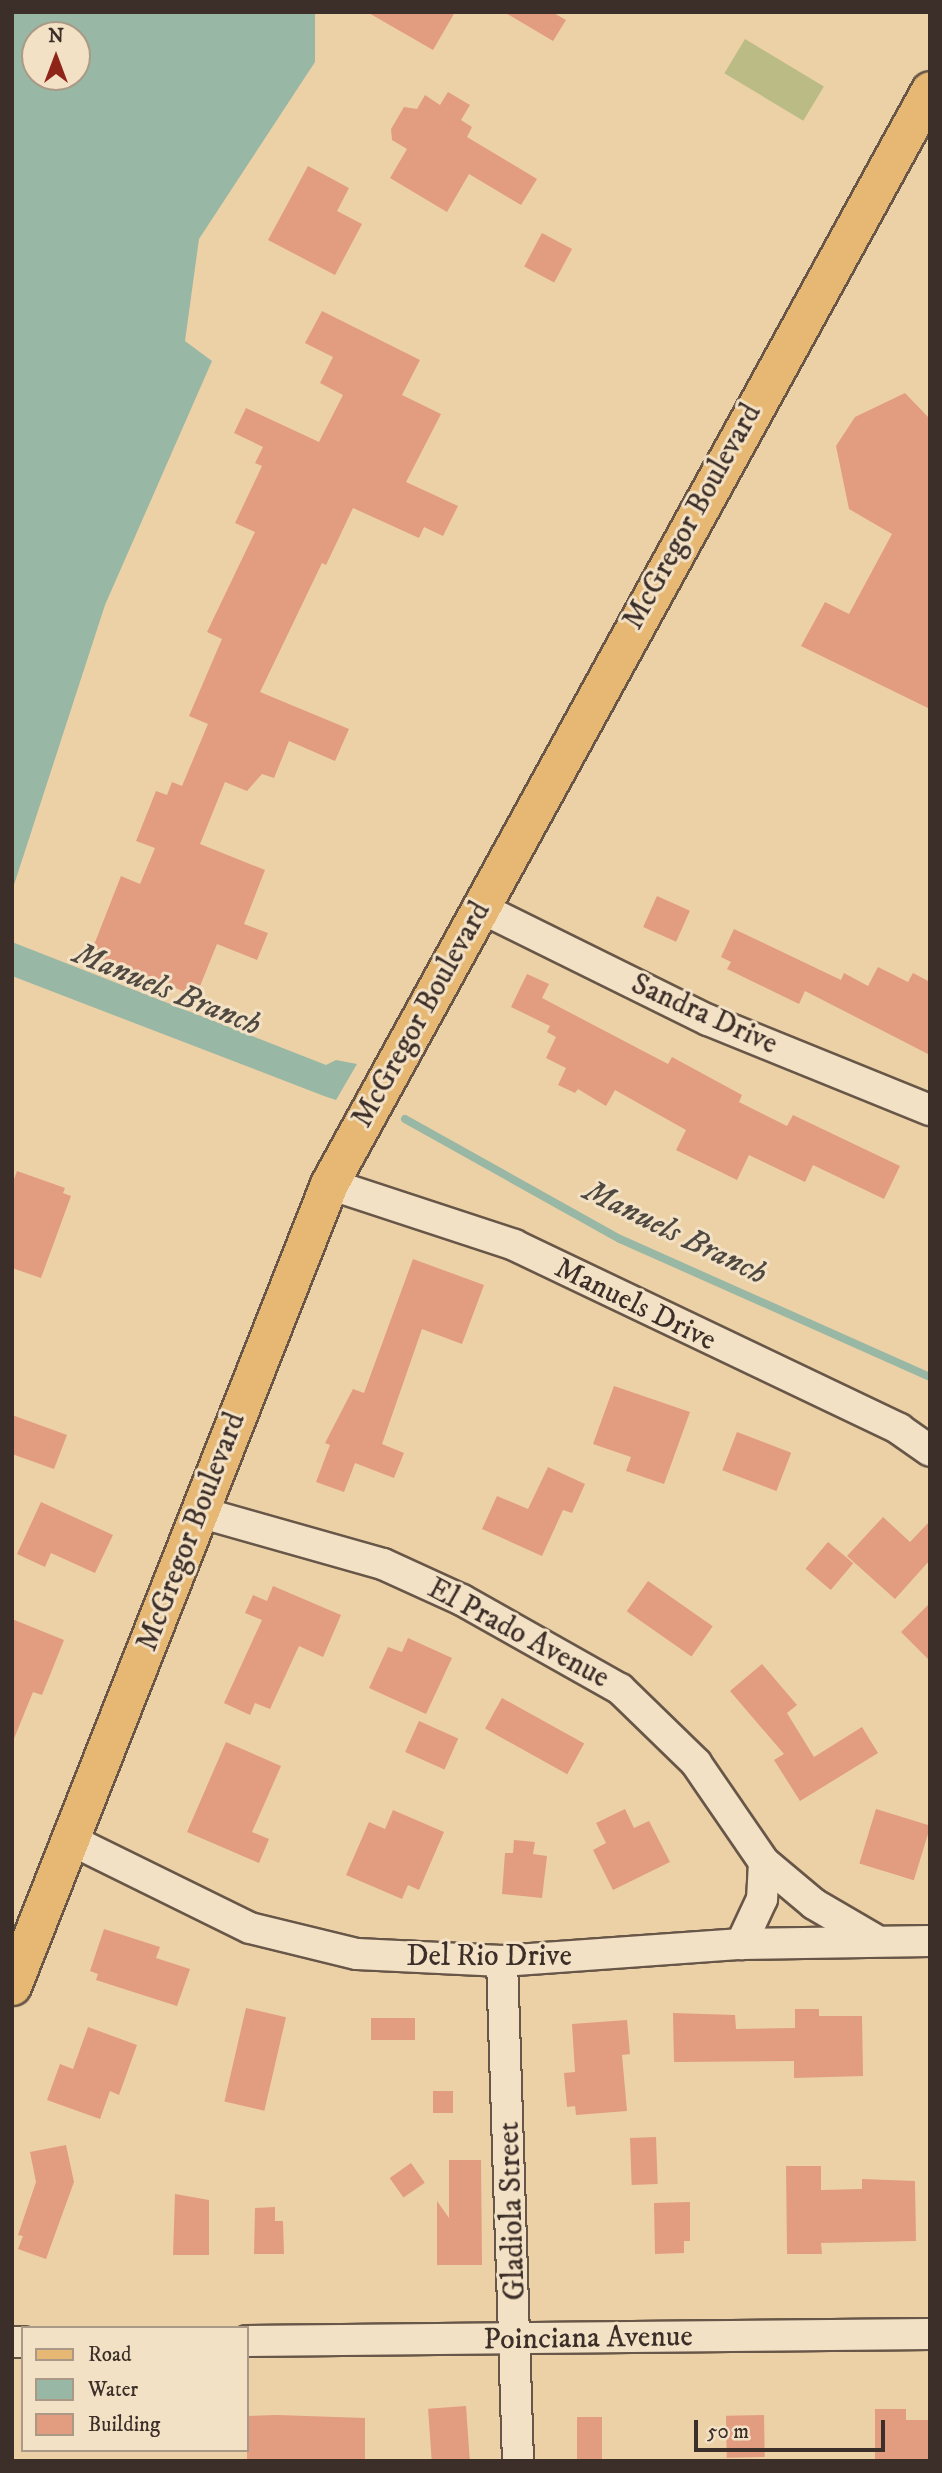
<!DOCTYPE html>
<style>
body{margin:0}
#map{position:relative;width:942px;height:2473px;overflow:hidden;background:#ecd1a6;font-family:"IM FELL DW Pica",serif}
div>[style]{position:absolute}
.green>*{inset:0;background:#babb85;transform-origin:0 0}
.water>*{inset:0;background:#99b7a5}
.stream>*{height:8px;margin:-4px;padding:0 4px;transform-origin:4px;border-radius:4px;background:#99b7a5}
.building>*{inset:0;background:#e29c7f;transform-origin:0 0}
.roads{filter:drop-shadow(2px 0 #685748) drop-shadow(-2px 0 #685748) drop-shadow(0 2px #685748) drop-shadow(0 -2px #685748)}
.minor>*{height:30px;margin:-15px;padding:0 15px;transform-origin:15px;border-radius:15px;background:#f3e1c5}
.major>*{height:37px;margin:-18.5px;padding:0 18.5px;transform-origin:18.5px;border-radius:18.5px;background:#e6b873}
span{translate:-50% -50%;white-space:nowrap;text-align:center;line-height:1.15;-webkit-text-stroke:6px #f3e1c5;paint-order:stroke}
.street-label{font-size:30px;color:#3c2e28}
.water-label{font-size:32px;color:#4f4941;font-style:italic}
.frame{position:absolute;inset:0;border:14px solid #3c2e28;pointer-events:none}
.legend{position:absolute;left:21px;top:2326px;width:228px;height:126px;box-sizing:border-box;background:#f3e1c5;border:2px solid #aa9986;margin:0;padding:9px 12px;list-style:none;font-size:21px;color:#3c2e28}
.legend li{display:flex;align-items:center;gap:14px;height:35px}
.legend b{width:35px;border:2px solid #aa9986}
.north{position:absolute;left:21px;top:21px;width:70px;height:70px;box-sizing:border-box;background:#f3e1c5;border:2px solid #aa9986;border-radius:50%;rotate:0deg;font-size:19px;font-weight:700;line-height:28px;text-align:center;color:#3c2e28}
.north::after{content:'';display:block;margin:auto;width:24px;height:32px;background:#8f2418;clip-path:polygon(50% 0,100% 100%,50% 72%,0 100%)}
.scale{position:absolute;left:694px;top:2420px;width:191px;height:32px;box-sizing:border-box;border:4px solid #3c2e28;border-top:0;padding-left:9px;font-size:21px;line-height:24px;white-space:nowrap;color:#3c2e28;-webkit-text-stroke:5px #f3e1c5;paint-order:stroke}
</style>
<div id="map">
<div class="green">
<div style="left:745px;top:39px;width:92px;height:40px;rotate:31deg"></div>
</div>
<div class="water">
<div style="clip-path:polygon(evenodd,12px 12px,315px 12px,315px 62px,199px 239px,185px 341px,212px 361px,105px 605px,12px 891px,12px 12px,35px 35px,77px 35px,77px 77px,35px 77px,35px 35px)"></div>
<div style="clip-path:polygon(12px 942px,326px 1065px,336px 1060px,357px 1064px,336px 1100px,324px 1096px,12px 976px)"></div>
</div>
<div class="stream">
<div style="left:405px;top:1119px;width:246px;rotate:29.2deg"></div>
<div style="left:620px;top:1239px;width:339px;rotate:24deg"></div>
</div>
<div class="building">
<div style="clip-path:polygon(367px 12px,455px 12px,433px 50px)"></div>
<div style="clip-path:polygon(504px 12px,552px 12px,566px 20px,553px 41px)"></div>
<div style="clip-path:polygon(448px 92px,470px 105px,461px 120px,472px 127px,467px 137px,537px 179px,521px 205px,469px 174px,447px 212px,390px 178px,407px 149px,392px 140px,391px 129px,404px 107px,417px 109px,425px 95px,440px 105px)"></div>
<div style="clip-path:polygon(308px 166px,349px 188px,337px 211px,362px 224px,335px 275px,268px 240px)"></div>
<div style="left:542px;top:233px;width:34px;height:38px;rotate:28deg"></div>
<div style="clip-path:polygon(322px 311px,420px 360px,402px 395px,441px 414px,406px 482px,458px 506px,443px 536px,424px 527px,419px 538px,353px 508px,326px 565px,322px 563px,260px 692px,349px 729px,335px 761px,289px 741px,274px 778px,262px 774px,247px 791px,225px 782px,200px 844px,265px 870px,244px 924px,268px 933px,257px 960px,217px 944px,196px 996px,90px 955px,121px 876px,140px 884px,155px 848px,136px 841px,156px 791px,167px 795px,172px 782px,182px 786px,208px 724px,189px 716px,222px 639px,207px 632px,255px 532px,235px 523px,262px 466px,255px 463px,263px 447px,234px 433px,246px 408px,319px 442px,343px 395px,320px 383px,333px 357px,305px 343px)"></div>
<div style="clip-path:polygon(905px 393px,930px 419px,930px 709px,801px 646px,825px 602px,849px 614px,892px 534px,849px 509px,836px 446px,855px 417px)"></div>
<div style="left:657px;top:896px;width:36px;height:34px;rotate:24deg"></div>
<div style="clip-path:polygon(734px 929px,841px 980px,844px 973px,868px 986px,878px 967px,908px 982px,913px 973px,930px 982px,930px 1055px,805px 991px,799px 1004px,727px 969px,731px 962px,721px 957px)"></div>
<div style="clip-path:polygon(527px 974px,549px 984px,542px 998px,668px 1064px,672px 1057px,742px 1095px,739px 1102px,787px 1126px,793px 1115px,900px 1166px,884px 1199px,813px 1165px,805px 1182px,749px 1155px,737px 1180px,676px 1150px,686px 1130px,615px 1090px,606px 1106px,578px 1089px,575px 1093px,558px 1085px,566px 1068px,546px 1058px,556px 1037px,547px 1032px,550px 1026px,511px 1007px)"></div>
<div style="clip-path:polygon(17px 1171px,65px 1188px,63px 1193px,71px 1196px,41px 1278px,12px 1268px,12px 1185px)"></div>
<div style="clip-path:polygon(413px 1259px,484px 1285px,462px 1344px,422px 1329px,382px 1444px,404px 1453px,394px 1478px,355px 1463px,344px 1492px,316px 1482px,330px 1445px,325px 1443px,353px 1389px,364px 1393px)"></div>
<div style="clip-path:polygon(614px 1386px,690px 1412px,664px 1484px,626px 1471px,631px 1457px,593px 1444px)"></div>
<div style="clip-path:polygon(12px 1415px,67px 1435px,54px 1469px,12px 1454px)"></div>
<div style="left:737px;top:1432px;width:58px;height:41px;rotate:21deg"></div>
<div style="clip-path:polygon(548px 1467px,585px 1484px,572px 1513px,563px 1510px,542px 1556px,482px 1529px,497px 1496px,528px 1509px)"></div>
<div style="clip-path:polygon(41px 1502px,113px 1535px,95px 1573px,51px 1553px,45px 1567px,17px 1554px)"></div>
<div style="clip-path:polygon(883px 1517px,910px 1542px,930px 1521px,930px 1560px,895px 1599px,847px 1556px)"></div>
<div style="left:828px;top:1542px;width:33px;height:35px;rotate:40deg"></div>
<div style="left:648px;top:1581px;width:79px;height:37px;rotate:35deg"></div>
<div style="clip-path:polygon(273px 1586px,341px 1615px,323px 1657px,299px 1646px,270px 1709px,255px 1703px,250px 1715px,224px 1703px,262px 1620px,245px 1613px,253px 1595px,267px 1601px)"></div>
<div style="clip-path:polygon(930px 1603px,930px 1661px,901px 1632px)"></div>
<div style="clip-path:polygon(12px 1619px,64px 1640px,42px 1695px,33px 1692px,13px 1741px)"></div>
<div style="clip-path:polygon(408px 1638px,452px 1658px,426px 1714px,369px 1688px,388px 1647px,402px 1652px)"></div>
<div style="clip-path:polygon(762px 1664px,797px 1705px,787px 1713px,814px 1757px,862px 1727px,878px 1753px,800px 1801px,774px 1760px,784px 1754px,730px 1691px)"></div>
<div style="left:502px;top:1698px;width:94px;height:35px;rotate:29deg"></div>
<div style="left:419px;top:1721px;width:43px;height:34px;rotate:24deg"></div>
<div style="clip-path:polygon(226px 1742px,281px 1766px,252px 1832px,269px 1839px,259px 1863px,187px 1832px)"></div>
<div style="clip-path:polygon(625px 1809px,634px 1828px,649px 1821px,670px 1862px,613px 1890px,593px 1850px,606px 1843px,596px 1823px)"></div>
<div style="left:876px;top:1809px;width:57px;height:57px;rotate:17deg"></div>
<div style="clip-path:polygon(393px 1810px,444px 1832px,419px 1890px,408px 1885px,402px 1899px,346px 1875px,369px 1822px,385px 1829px)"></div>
<div style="clip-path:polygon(514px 1840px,535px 1842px,533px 1854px,547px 1856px,542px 1898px,502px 1894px,505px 1853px,513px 1853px)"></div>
<div style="clip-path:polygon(104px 1929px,160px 1947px,156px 1958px,190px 1969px,177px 2006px,96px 1980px,98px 1974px,90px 1971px)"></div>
<div style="left:246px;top:2008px;width:41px;height:96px;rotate:13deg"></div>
<div style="clip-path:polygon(795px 2009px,819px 2009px,819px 2016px,862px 2016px,863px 2076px,794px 2078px,794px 2061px,674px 2062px,673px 2013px,735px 2015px,736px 2029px,795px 2028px)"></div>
<div style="left:371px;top:2018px;width:44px;height:22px"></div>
<div style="clip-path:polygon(627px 2020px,630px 2054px,622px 2055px,627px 2111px,576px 2115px,575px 2106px,567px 2107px,564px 2073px,575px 2072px,572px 2024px)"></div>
<div style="clip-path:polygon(88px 2027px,137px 2045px,119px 2095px,110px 2091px,100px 2119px,47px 2100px,60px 2064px,73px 2069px)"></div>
<div style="left:453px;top:2091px;width:22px;height:20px;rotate:90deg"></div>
<div style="left:656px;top:2137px;width:47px;height:26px;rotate:88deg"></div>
<div style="clip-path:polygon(66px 2145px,74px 2182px,46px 2259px,18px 2249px,23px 2236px,18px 2235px,36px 2182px,30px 2152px)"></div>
<div style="clip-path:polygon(449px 2160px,481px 2160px,482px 2265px,437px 2265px,437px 2201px,449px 2218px)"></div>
<div style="left:411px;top:2163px;width:24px;height:26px;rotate:55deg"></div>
<div style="clip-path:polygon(786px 2166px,821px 2166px,821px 2190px,862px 2189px,862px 2179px,915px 2181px,916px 2241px,821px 2243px,822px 2254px,787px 2254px)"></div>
<div style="clip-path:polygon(175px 2194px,209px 2200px,209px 2255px,173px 2255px)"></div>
<div style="clip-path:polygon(690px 2202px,690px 2241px,684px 2241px,684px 2253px,655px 2254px,654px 2203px)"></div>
<div style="clip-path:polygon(275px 2207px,275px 2221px,283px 2221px,284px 2254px,254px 2254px,255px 2208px)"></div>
<div style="left:466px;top:2406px;width:55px;height:38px;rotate:86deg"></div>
<div style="clip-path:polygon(875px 2409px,906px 2409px,906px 2420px,930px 2420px,930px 2461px,875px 2461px)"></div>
<div style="clip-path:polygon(277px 2415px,365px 2418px,365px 2461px,247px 2461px,247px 2416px)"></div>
<div style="left:764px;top:2415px;width:42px;height:38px;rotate:89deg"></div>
<div style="left:577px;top:2417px;width:25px;height:44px"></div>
</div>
<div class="roads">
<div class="minor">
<div style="left:483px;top:909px;width:251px;rotate:26.3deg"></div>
<div style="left:708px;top:1020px;width:240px;rotate:22.1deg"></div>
<div style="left:329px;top:1184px;width:195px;rotate:18.2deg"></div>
<div style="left:514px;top:1245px;width:427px;rotate:25.5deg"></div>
<div style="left:899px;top:1429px;width:38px;rotate:35deg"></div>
<div style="left:199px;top:1512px;width:191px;rotate:15.8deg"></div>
<div style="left:383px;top:1564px;width:87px;rotate:24.5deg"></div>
<div style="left:462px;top:1600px;width:181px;rotate:29.4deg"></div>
<div style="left:620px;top:1689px;width:106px;rotate:44.2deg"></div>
<div style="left:696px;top:1763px;width:120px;rotate:55.5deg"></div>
<div style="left:764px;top:1862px;width:37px;rotate:93deg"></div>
<div style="left:762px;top:1899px;width:50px;rotate:115deg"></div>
<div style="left:71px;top:1840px;width:199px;rotate:26.2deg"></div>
<div style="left:250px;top:1928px;width:110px;rotate:13.7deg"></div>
<div style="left:357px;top:1954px;width:145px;rotate:2.8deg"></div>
<div style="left:502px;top:1961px;width:240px;rotate:-4.1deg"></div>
<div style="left:741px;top:1944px;width:189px;rotate:-0.9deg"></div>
<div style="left:764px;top:1862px;width:65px;rotate:40deg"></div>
<div style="left:814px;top:1904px;width:69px;rotate:30.3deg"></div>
<div style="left:502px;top:1961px;width:500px;rotate:88.17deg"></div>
<div style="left:247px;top:2341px;width:683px;rotate:-0.59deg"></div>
<div style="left:12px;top:2342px;width:11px"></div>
</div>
<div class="major">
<div style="left:12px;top:1986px;width:862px;rotate:-68.43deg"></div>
<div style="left:329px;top:1184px;width:1248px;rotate:-61.22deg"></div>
</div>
</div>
<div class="street-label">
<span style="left:693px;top:517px;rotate:-61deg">McGregor Boulevard</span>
<span style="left:422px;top:1015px;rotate:-61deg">McGregor Boulevard</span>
<span style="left:704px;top:1015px;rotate:24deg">Sandra Drive</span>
<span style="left:635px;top:1305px;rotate:26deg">Manuels Drive</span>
<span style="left:192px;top:1532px;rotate:-69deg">McGregor Boulevard</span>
<span style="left:518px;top:1634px;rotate:28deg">El Prado Avenue</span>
<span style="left:489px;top:1957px">Del Rio Drive</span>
<span style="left:513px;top:2211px;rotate:-92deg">Gladiola Street</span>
<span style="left:588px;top:2339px;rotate:-1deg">Poinciana Avenue</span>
</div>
<div class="water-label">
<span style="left:167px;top:990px;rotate:22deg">Manuels Branch</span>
<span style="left:675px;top:1233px;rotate:26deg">Manuels Branch</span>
</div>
<div class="frame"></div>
<ul class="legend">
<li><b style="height:9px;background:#e6b873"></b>Road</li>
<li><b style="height:19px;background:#99b7a5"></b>Water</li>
<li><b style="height:19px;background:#e29c7f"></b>Building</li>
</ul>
<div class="north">N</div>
<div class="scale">50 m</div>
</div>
